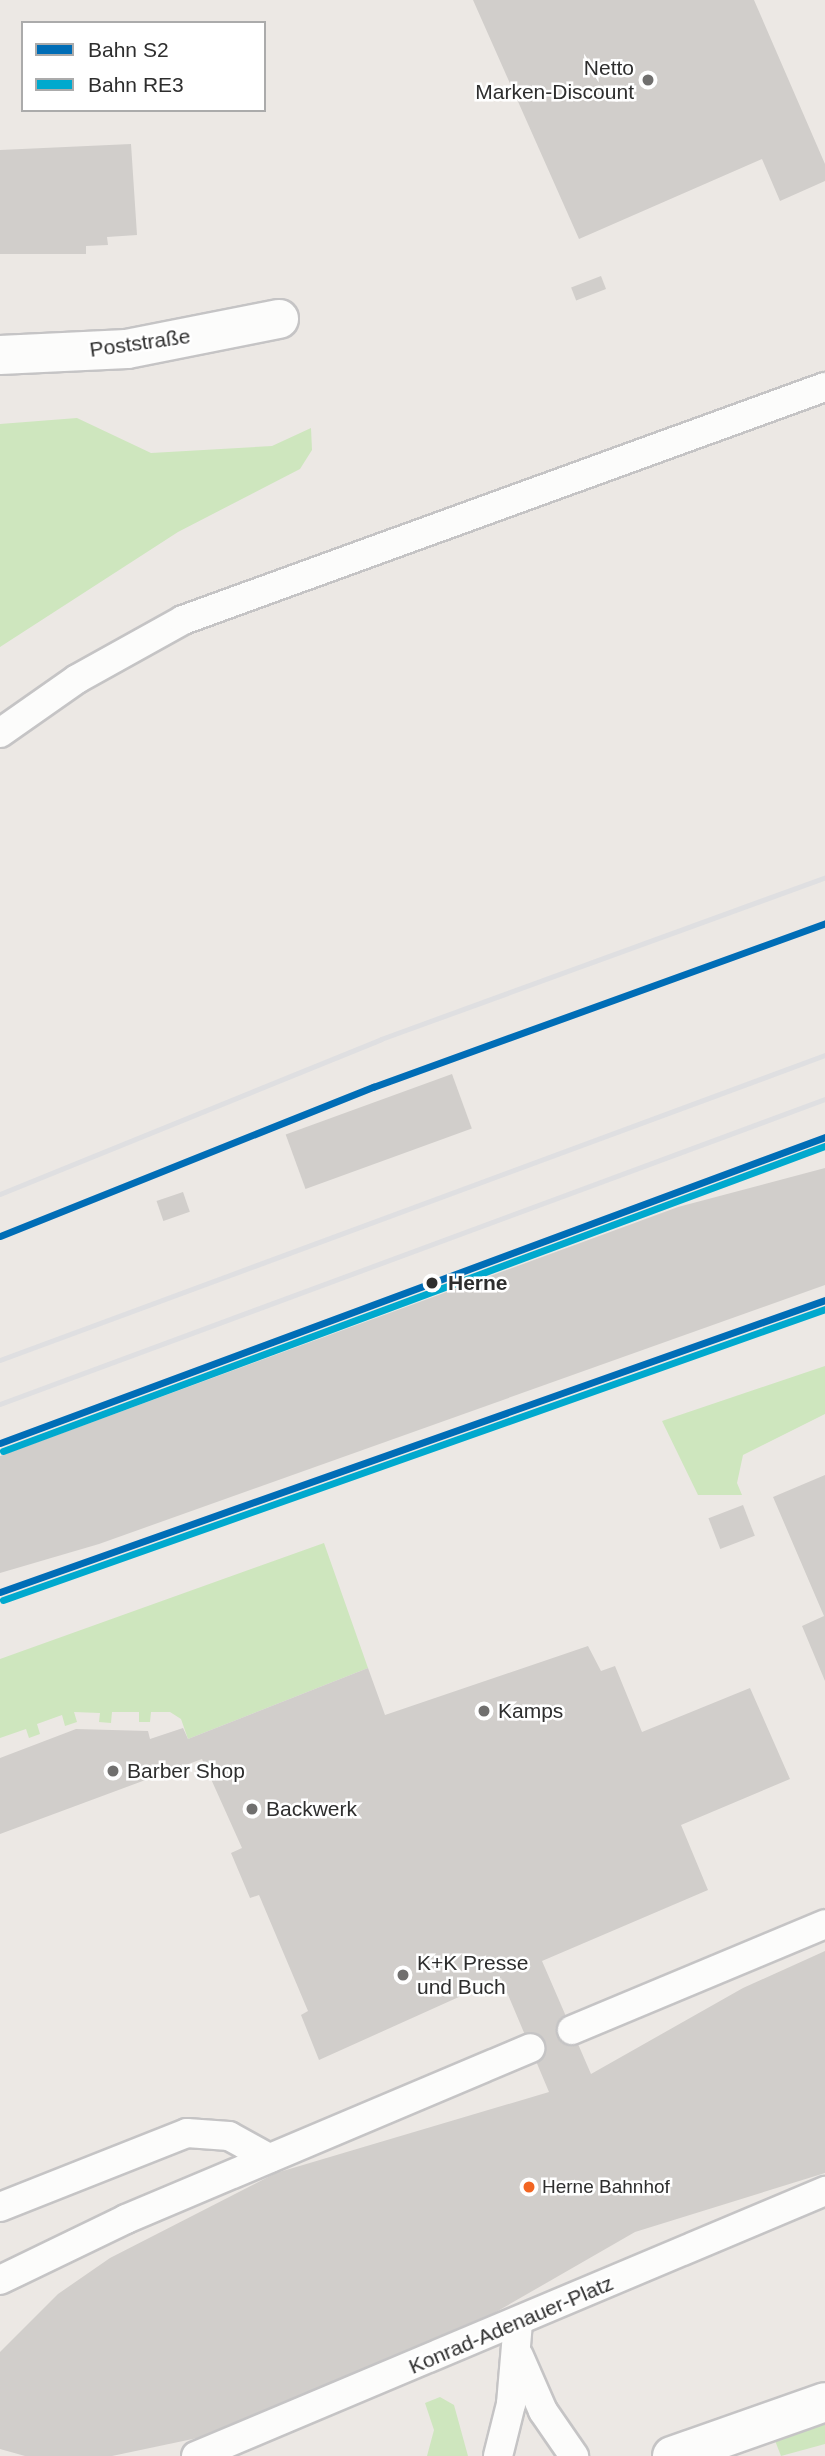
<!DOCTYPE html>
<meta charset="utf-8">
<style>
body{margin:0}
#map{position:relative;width:825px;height:2456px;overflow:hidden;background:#ece8e4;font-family:Helvetica,sans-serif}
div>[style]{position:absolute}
.green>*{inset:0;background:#cee6be}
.building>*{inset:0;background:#d1cecb;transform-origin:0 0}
.roads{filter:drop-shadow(2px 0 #c5c4c5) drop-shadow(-2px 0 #c5c4c5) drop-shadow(0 2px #c5c4c5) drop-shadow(0 -2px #c5c4c5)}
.service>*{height:28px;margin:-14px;padding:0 14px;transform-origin:14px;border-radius:14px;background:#fcfcfb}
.minor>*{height:38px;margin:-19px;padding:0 19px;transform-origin:19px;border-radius:19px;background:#fcfcfb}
.tertiary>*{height:38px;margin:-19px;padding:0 19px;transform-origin:19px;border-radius:19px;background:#fcfcfb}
.rail>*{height:5px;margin:-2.5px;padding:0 2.5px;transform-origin:2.5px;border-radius:2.5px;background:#dfdfe1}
.rail-1>*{height:7px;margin:-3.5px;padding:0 3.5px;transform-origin:3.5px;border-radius:3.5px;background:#006db6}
.rail-2>*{height:7px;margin:-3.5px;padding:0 3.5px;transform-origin:3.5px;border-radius:3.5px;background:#00a9ce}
.dots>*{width:19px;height:19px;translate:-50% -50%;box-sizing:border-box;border:4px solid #fff;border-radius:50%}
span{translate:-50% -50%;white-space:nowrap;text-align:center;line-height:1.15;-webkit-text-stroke:5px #fff;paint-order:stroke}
.bus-label{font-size:19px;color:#2e2e2e}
.left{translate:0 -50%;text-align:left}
.poi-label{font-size:21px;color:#2e2e2e}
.right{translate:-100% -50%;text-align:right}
.street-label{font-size:21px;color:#2e2e2e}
.stop-label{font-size:21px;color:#2e2e2e;font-weight:700}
.legend{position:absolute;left:21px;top:21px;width:245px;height:91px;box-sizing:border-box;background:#fff;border:2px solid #ababab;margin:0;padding:9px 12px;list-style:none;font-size:21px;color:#2e2e2e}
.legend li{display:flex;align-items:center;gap:14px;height:35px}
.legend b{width:35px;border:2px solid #ababab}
</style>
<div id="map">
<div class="green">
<div style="clip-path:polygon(77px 418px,151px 453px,272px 446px,311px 428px,312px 450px,300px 469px,178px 532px,0 647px,0 424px)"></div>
<div style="clip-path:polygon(825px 1366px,825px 1414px,743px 1455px,737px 1483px,742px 1495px,698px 1495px,662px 1421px)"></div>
<div style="clip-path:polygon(324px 1543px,368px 1668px,188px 1739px,181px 1719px,170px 1712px,151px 1712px,150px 1722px,139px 1722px,139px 1712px,112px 1712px,111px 1723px,99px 1722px,100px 1713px,74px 1712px,77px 1722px,65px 1726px,62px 1715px,37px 1724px,40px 1734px,29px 1738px,26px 1729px,0 1738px,0 1749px,0 1659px)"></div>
<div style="clip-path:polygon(440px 2397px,454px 2405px,468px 2456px,427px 2456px,434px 2430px,425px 2403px)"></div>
<div style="clip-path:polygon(825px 2419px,825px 2444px,781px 2456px,774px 2438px)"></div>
</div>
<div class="building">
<div style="clip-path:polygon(473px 0,754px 0,825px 164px,825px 181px,780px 201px,762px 159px,579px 239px)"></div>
<div style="clip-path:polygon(131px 144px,137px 235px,107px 237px,108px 245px,86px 246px,86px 254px,0 254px,0 150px)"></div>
<div style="left:601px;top:276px;width:14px;height:32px;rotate:69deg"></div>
<div style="left:452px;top:1074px;width:58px;height:177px;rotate:70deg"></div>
<div style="clip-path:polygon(825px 1168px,825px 1285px,99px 1544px,0 1573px,0 1456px,678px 1207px)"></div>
<div style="left:183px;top:1192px;width:21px;height:28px;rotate:71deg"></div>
<div style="clip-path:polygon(825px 1475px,825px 1681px,802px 1626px,824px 1616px,773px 1497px)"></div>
<div style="left:743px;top:1505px;width:33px;height:37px;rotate:69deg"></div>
<div style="clip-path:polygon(588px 1646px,601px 1671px,615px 1666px,642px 1732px,750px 1688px,790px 1779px,681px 1825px,708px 1890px,542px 1961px,591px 2074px,743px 1988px,825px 1951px,825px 2173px,635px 2232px,482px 2320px,240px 2429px,112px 2456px,25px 2456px,0 2449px,0 2352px,58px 2294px,110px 2258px,276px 2173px,549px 2092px,501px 1978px,319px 2060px,301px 2015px,308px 2011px,259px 1895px,250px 1898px,231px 1853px,242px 1848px,202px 1759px,0 1834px,0 1758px,76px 1729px,148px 1731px,150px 1739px,183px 1728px,188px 1739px,368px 1668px,385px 1715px)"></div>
</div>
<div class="roads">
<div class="service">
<div style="left:0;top:733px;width:94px;rotate:-35deg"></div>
<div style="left:77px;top:679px;width:121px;rotate:-29.1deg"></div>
<div style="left:183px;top:620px;width:683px;rotate:-19.95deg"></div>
<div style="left:572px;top:2030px;width:274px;rotate:-22.7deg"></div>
<div style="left:0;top:2207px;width:201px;rotate:-21.6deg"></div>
<div style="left:187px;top:2133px;width:42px;rotate:4.1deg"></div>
<div style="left:229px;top:2136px;width:46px;rotate:28.8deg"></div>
<div style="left:0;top:2280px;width:140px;rotate:-25.8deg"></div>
<div style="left:126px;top:2219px;width:439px;rotate:-22.9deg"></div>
<div style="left:519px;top:2356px;width:60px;rotate:66.4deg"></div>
<div style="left:543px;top:2411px;width:55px;rotate:55.4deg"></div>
<div style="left:196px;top:2456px;width:683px;rotate:-22.85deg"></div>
<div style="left:498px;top:2456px;width:54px;rotate:-76deg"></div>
<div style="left:511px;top:2404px;width:82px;rotate:-85.1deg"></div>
</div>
<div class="minor">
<div style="left:0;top:355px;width:127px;rotate:-2.7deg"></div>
<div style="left:127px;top:349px;width:155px;rotate:-11.2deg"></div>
</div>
<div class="tertiary">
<div style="left:672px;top:2456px;width:162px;rotate:-19.4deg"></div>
</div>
</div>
<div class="rail">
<div style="left:0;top:1194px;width:411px;rotate:-22.1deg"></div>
<div style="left:381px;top:1039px;width:473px;rotate:-20deg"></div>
<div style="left:0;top:1360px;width:880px;rotate:-20.29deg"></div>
<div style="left:0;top:1404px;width:880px;rotate:-20.29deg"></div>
</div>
<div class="rail-1">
<div style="left:0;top:1236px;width:402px;rotate:-21.8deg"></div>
<div style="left:373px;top:1087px;width:481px;rotate:-19.9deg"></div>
<div style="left:0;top:1443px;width:880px;rotate:-20.35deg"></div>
<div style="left:0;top:1592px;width:875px;rotate:-19.49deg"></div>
</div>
<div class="rail-2">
<div style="left:3px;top:1451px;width:877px;rotate:-20.36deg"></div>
<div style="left:3px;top:1600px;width:872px;rotate:-19.49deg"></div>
</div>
<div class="dots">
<div style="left:648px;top:80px;background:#706f6e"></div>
<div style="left:432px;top:1283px;background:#2e2e2e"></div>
<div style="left:484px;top:1711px;background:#706f6e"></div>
<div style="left:113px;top:1771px;background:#706f6e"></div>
<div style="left:252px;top:1809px;background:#706f6e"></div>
<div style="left:403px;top:1975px;background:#706f6e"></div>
<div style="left:529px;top:2187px;background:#f26522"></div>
</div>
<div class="bus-label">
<span class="left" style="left:542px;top:2187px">Herne Bahnhof</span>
</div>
<div class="poi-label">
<span class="right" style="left:634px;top:80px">Netto<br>Marken-Discount</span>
<span class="left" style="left:498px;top:1711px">Kamps</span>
<span class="left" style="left:127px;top:1771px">Barber Shop</span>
<span class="left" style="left:266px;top:1809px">Backwerk</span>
<span class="left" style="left:417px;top:1975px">K+K Presse<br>und Buch</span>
</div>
<div class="street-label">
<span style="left:140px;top:343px;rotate:-8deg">Poststraße</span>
<span style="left:511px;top:2325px;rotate:-23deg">Konrad-Adenauer-Platz</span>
</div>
<div class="stop-label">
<span class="left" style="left:448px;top:1283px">Herne</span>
</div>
<ul class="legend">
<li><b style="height:9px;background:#006db6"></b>Bahn S2</li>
<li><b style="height:9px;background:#00a9ce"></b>Bahn RE3</li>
</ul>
</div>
